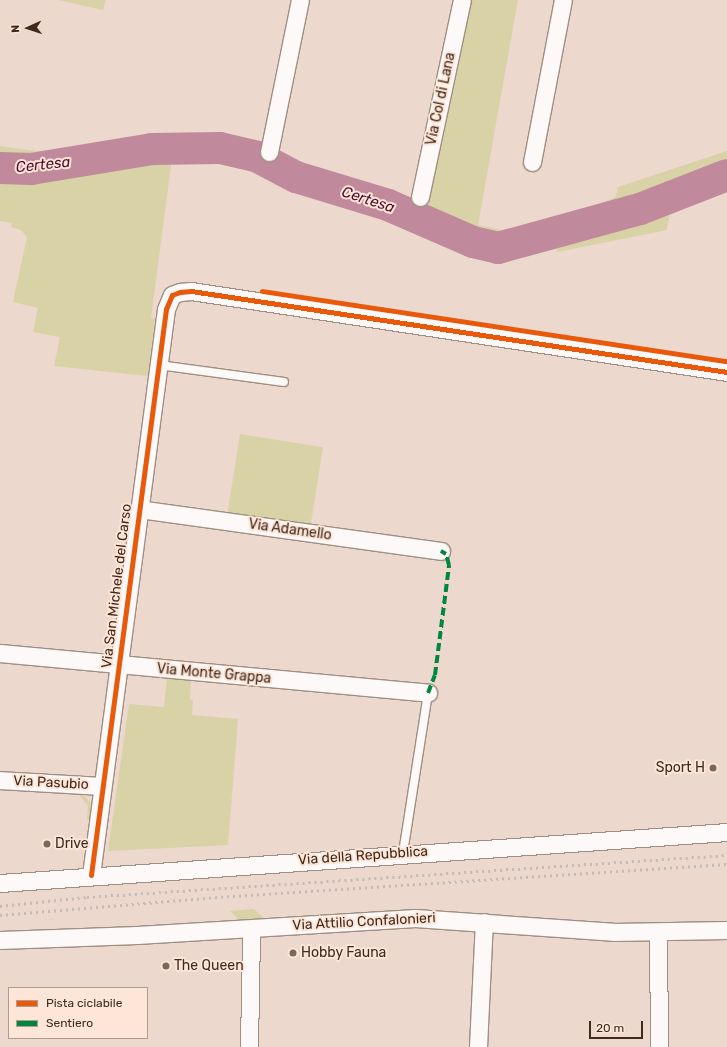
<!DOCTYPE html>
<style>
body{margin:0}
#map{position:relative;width:727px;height:1047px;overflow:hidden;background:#ecd8cd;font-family:Rubik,sans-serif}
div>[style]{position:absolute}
.green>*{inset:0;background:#d8d2a6;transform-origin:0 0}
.river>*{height:32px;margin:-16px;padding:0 16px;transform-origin:16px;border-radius:16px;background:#c1899c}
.roads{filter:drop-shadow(1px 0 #a08e82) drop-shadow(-1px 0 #a08e82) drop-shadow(0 1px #a08e82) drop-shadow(0 -1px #a08e82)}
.service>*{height:8px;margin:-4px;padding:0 4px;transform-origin:4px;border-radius:4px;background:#fcf9f8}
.minor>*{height:17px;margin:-8.5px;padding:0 8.5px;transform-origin:8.5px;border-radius:8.5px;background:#fcf9f8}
.rail>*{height:3px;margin-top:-1.5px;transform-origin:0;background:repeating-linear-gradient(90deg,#c2bbb8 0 2px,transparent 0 6px)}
.quiet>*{height:4px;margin-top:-2px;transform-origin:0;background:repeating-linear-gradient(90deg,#00873e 0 8px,transparent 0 12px)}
.cycleway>*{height:5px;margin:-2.5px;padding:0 2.5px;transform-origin:2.5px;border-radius:2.5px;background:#e8590c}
.dots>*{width:11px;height:11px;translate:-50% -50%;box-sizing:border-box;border:2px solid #fde5d7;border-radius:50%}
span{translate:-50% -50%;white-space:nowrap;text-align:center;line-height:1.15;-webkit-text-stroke:4px #fde5d7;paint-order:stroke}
.street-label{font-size:14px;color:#412a1c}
.poi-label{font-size:14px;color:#412a1c}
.right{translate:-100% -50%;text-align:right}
.left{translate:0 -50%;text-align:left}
.water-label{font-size:15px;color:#4f0c31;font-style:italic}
.legend{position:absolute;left:8px;top:987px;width:140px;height:52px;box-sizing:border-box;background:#fde5d7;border:1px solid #b29a8c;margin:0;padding:5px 7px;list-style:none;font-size:12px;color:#412a1c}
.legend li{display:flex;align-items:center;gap:8px;height:20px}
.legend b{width:20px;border:1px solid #b29a8c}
.north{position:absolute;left:8px;top:8px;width:40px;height:40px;-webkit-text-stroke:3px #fde5d7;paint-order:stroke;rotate:267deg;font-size:11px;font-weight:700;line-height:16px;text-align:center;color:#412a1c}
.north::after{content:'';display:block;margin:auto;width:14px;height:18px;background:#412a1c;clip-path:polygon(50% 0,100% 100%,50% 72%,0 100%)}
.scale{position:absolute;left:589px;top:1021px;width:54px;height:18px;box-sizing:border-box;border:2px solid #412a1c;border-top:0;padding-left:5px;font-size:12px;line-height:14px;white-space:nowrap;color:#412a1c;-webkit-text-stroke:3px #fde5d7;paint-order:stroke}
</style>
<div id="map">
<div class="green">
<div style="clip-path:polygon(58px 0,106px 0,103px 10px)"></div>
<div style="clip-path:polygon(466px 0,518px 0,478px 225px,520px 234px,508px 238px,477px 236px,412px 209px,413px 203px,423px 206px)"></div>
<div style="clip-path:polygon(0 146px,35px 151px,111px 147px,34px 158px,0 155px)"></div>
<div style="clip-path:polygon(727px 151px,727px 162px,566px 218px,616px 197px,618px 187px)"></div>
<div style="clip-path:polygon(193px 153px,225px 155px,254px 162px,294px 185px,393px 214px,474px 251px,495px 255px,515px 253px,540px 246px,620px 227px,670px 212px,667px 230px,557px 252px,557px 242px,526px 254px,495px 258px,475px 256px,373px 210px,296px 190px,252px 170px,225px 162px,172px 158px,151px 318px,155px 319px,148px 376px,54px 366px,60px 337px,33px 332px,38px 308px,13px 302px,27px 237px,21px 230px,11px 227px,12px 223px,0 221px,0 177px,27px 178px,52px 175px)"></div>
<div style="left:240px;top:434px;width:84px;height:79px;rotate:9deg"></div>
<div style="clip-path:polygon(167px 678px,191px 681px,190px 699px,193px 700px,192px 715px,238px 719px,228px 845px,108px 851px,129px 704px,164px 707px)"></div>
<div style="clip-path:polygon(32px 790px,84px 795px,92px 805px,91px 819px,87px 820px,88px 806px,79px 795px,32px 792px)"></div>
<div style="clip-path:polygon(254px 909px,265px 919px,239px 920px,230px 911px)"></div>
</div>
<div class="river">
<div style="left:0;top:168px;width:31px;rotate:2deg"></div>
<div style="left:31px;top:169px;width:123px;rotate:-9.4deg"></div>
<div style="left:152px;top:149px;width:68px;rotate:-0.8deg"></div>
<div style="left:220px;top:148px;width:39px;rotate:13deg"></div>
<div style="left:258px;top:157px;width:43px;rotate:27.8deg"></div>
<div style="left:296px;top:177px;width:96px;rotate:16.9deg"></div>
<div style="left:388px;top:205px;width:93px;rotate:23.5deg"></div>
<div style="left:473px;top:242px;width:26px;rotate:13deg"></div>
<div style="left:498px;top:248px;width:147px;rotate:-15.4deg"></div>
<div style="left:640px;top:209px;width:93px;rotate:-21.3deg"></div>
</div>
<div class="roads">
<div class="service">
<div style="left:159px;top:365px;width:126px;rotate:7.7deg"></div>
<div style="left:403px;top:853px;width:162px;rotate:-81.1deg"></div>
</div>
<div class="minor">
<div style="left:269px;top:152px;width:155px;rotate:-78.5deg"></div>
<div style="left:532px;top:162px;width:165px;rotate:-79.2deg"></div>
<div style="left:420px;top:197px;width:201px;rotate:-78deg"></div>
<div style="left:139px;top:509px;width:305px;rotate:7.9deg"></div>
<div style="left:0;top:653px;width:430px;rotate:5.3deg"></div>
<div style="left:0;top:780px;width:102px;rotate:3.4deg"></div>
<div style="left:91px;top:875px;width:571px;rotate:-82.45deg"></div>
<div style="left:166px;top:309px;width:15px;rotate:-67deg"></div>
<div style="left:172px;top:295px;width:9px;rotate:-21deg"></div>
<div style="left:180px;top:292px;width:11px;rotate:-5deg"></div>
<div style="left:191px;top:291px;width:542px;rotate:8.59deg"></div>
<div style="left:0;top:883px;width:729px;rotate:-4.01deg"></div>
<div style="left:658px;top:933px;width:114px;rotate:89.5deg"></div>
<div style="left:0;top:940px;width:137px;rotate:-2.1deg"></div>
<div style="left:137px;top:935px;width:279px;rotate:-3.5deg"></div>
<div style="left:415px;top:918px;width:198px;rotate:4deg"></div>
<div style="left:613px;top:932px;width:114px;rotate:-1deg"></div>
<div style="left:249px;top:1047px;width:118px;rotate:-89deg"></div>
<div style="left:478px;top:1047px;width:125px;rotate:-87.3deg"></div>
</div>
</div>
<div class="rail">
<div style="left:0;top:906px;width:87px;rotate:-5.9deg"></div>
<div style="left:87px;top:897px;width:641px;rotate:-3.75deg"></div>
<div style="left:0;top:915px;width:234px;rotate:-4.7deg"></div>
<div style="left:233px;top:896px;width:495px;rotate:-3.7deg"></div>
</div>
<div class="quiet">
<div style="left:428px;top:693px;width:19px;rotate:-69deg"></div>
<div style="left:435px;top:675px;width:111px;rotate:-82.7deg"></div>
<div style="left:449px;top:565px;width:11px;rotate:-105deg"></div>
<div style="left:446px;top:554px;width:6px;rotate:-149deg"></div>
</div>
<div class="cycleway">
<div style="left:262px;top:291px;width:470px;rotate:8.6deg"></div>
<div style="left:91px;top:875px;width:571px;rotate:-82.45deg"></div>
<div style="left:166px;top:309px;width:15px;rotate:-67deg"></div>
<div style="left:172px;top:295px;width:9px;rotate:-21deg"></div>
<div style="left:180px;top:292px;width:11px;rotate:-5deg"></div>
<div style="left:191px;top:291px;width:542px;rotate:8.59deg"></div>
</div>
<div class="dots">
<div style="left:713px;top:768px;background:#7d675a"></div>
<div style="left:47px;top:844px;background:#7d675a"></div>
<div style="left:293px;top:953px;background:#7d675a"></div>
<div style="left:166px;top:966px;background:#7d675a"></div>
</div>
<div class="street-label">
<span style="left:441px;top:99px;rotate:-78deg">Via Col di Lana</span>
<span style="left:290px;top:530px;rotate:8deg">Via Adamello</span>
<span style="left:117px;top:586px;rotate:-83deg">Via San Michele del Carso</span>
<span style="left:214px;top:674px;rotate:5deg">Via Monte Grappa</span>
<span style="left:51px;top:783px;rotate:3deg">Via Pasubio</span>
<span style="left:363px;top:856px;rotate:-4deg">Via della Repubblica</span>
<span style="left:364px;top:922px;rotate:-3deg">Via Attilio Confalonieri</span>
</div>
<div class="poi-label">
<span class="right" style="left:705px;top:768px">Sport H</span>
<span class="left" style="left:55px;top:844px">Drive</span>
<span class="left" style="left:301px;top:953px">Hobby Fauna</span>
<span class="left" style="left:174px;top:966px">The Queen</span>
</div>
<div class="water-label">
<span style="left:43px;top:165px;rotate:-6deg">Certesa</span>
<span style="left:368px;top:200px;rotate:18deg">Certesa</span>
</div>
<ul class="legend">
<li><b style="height:5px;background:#e8590c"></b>Pista ciclabile</li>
<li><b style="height:5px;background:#00873e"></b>Sentiero</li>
</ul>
<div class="north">N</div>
<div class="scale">20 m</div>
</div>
